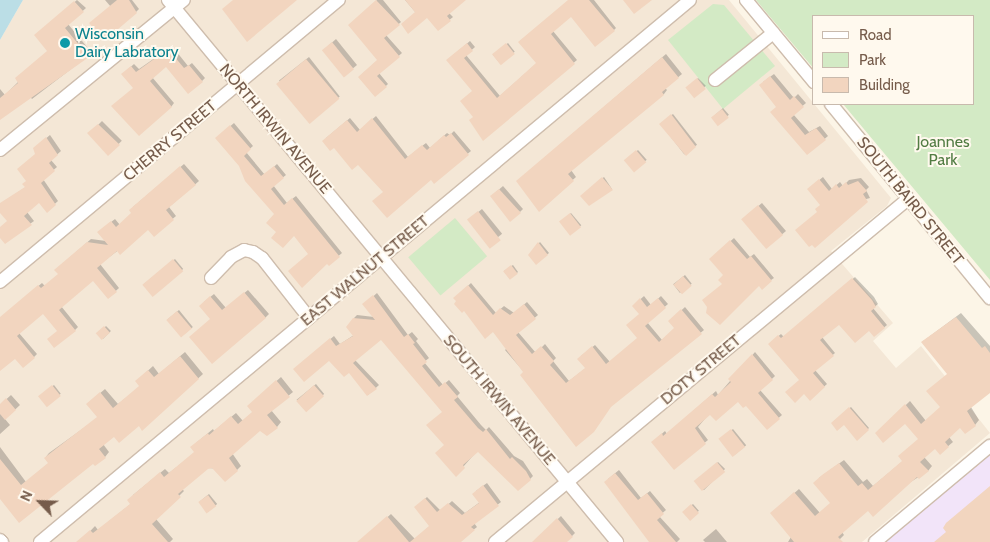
<!DOCTYPE html>
<style>
body{margin:0}
#map{position:relative;width:990px;height:542px;overflow:hidden;background:#fcf5e7;font-family:Cabin,sans-serif}
div>[style]{position:absolute}
.residential>*{inset:0;background:#f4e7d6}
.education>*{inset:0;background:#f2e4f9}
.green>*{inset:0;background:#d3eac5;transform-origin:0 0}
.water>*{inset:0;background:#bbdee6}
.shadow>*{inset:0;background:#0003;transform-origin:0 0}
.building>*{inset:0;background:#f2d5bf;transform-origin:0 0}
.roads{filter:drop-shadow(1px 0 #cebdad) drop-shadow(-1px 0 #cebdad) drop-shadow(0 1px #cebdad) drop-shadow(0 -1px #cebdad)}
.minor>*{height:12px;margin:-6px;padding:0 6px;transform-origin:6px;border-radius:6px;background:#fff}
.dots>*{width:14px;height:14px;translate:-50% -50%;box-sizing:border-box;border:2px solid #fff9ee;border-radius:50%}
span{translate:-50% -50%;white-space:nowrap;text-align:center;line-height:1.15;-webkit-text-stroke:4px #fff9ee;paint-order:stroke}
.culture-label{font-size:16px;color:#0d838f}
.left{translate:0 -50%;text-align:left}
.street-label{font-size:16px;color:#765c4b}
.park-label{font-size:16px;color:#527c43}
.legend{position:absolute;left:812px;top:15px;width:162px;height:90px;box-sizing:border-box;background:#fff9ee;border:1px solid #c8baad;margin:0;padding:6px 9px;list-style:none;font-size:15px;color:#765c4b}
.legend li{display:flex;align-items:center;gap:10px;height:25px}
.legend b{width:25px;border:1px solid #c8baad}
.north{position:absolute;left:15px;top:477px;width:50px;height:50px;-webkit-text-stroke:4px #fff9ee;paint-order:stroke;rotate:294deg;font-size:14px;font-weight:700;line-height:20px;text-align:center;color:#765c4b}
.north::after{content:'';display:block;margin:auto;width:18px;height:22px;background:#765c4b;clip-path:polygon(50% 0,100% 100%,50% 72%,0 100%)}
</style>
<div id="map">
<div class="residential">
<div style="clip-path:polygon(23px 0,729px 0,891px 198px,887px 206px,831px 251px,893px 323px,873px 341px,896px 368px,921px 346px,990px 433px,862px 542px,0 542px,0 40px)"></div>
</div>
<div class="education">
<div style="clip-path:polygon(990px 446px,990px 542px,875px 542px)"></div>
</div>
<div class="green">
<div style="clip-path:polygon(756px 0,990px 0,990px 280px,843px 104px,974px 104px,974px 16px,814px 16px,814px 69px)"></div>
<div style="clip-path:polygon(713px 4px,724px 5px,775px 66px,723px 109px,668px 40px)"></div>
<div style="left:455px;top:218px;width:50px;height:61px;rotate:50deg"></div>
</div>
<div class="water">
<div style="clip-path:polygon(0 0,23px 0,0 40px)"></div>
</div>
<div class="shadow">
<div style="clip-path:polygon(77px 0,86px 8px,68px 24px,92px 53px,32px 99px,29px 95px,0 118px,0 89px,5px 95px,49px 51px,39px 32px)"></div>
<div style="clip-path:polygon(105px 0,132px 0,139px 9px,136px 12px,111px 7px)"></div>
<div style="clip-path:polygon(377px 0,383px 0,401px 22px,386px 35px,402px 53px,379px 73px,388px 84px,375px 96px,359px 77px,379px 59px,350px 25px)"></div>
<div style="clip-path:polygon(405px 0,464px 0,449px 13px,453px 17px,438px 29px,427px 16px,416px 13px)"></div>
<div style="clip-path:polygon(570px 0,594px 0,616px 28px,614px 30px,571px 15px,553px 31px,577px 60px,483px 139px,475px 116px,474px 91px,451px 57px,470px 41px,475px 47px,466px 55px,500px 96px,537px 63px,519px 42px)"></div>
<div style="clip-path:polygon(336px 39px,357px 65px,345px 75px,327px 47px)"></div>
<div style="left:508px;top:43px;width:11px;height:19px;rotate:52deg"></div>
<div style="clip-path:polygon(172px 46px,188px 66px,192px 63px,205px 78px,202px 81px,166px 65px,152px 77px,174px 103px,171px 107px,134px 88px,126px 71px,134px 64px,139px 69px)"></div>
<div style="clip-path:polygon(666px 54px,682px 74px,665px 88px,667px 90px,664px 94px,571px 170px,576px 177px,539px 210px,521px 178px)"></div>
<div style="left:309px;top:57px;width:50px;height:38px;rotate:52deg"></div>
<div style="clip-path:polygon(774px 74px,794px 98px,798px 94px,806px 103px,793px 114px,809px 132px,820px 126px,828px 136px,807px 154px,763px 82px)"></div>
<div style="left:698px;top:78px;width:11px;height:14px;rotate:45deg"></div>
<div style="left:723px;top:108px;width:9px;height:13px;rotate:49deg"></div>
<div style="left:673px;top:114px;width:39px;height:16px;rotate:52deg"></div>
<div style="clip-path:polygon(376px 116px,408px 157px,426px 143px,430px 148px,447px 133px,450px 135px,454px 131px,471px 151px,434px 182px,431px 178px,385px 191px,359px 163px,326px 138px,350px 118px,360px 130px)"></div>
<div style="left:102px;top:121px;width:28px;height:18px;rotate:45deg"></div>
<div style="clip-path:polygon(234px 123px,253px 146px,246px 152px,265px 175px,277px 164px,286px 175px,273px 185px,287px 203px,296px 196px,342px 253px,329px 264px,310px 253px,294px 234px,278px 232px,276px 214px,220px 135px)"></div>
<div style="clip-path:polygon(50px 135px,61px 151px,51px 160px,57px 167px,43px 179px,58px 201px,47px 211px,39px 202px,27px 212px,34px 221px,5px 242px,0 237px,0 229px,9px 221px,0 211px,0 204px,26px 187px,38px 145px)"></div>
<div style="left:638px;top:150px;width:13px;height:16px;rotate:48deg"></div>
<div style="clip-path:polygon(184px 164px,199px 181px,169px 207px,176px 216px,154px 235px,148px 228px,100px 264px,119px 288px,108px 298px,93px 279px,61px 306px,78px 327px,75px 330px,58px 331px,44px 312px,19px 333px,37px 354px,34px 357px,16px 357px,0 369px,0 318px,42px 283px,45px 286px,59px 274px,59px 267px,91px 239px,106px 241px,102px 229px,115px 219px,120px 225px,133px 213px,133px 207px)"></div>
<div style="clip-path:polygon(604px 177px,612px 189px,582px 196px)"></div>
<div style="clip-path:polygon(823px 177px,832px 189px,840px 182px,843px 186px,849px 180px,861px 178px,869px 187px,866px 190px,870px 198px,818px 212px,821px 205px,812px 186px)"></div>
<div style="clip-path:polygon(503px 186px,523px 209px,520px 212px,495px 193px)"></div>
<div style="clip-path:polygon(762px 203px,786px 231px,767px 247px,746px 216px)"></div>
<div style="left:482px;top:209px;width:32px;height:13px;rotate:51deg"></div>
<div style="left:571px;top:213px;width:16px;height:14px;rotate:50deg"></div>
<div style="clip-path:polygon(734px 238px,750px 257px,754px 254px,774px 278px,771px 280px,759px 285px,723px 284px,725px 275px,711px 259px)"></div>
<div style="clip-path:polygon(540px 242px,549px 253px,536px 263px,529px 255px)"></div>
<div style="left:175px;top:259px;width:13px;height:40px;rotate:51deg"></div>
<div style="clip-path:polygon(513px 265px,518px 272px,510px 279px,504px 271px)"></div>
<div style="left:685px;top:275px;width:11px;height:15px;rotate:52deg"></div>
<div style="clip-path:polygon(855px 277px,874px 297px,878px 304px,873px 308px,887px 325px,875px 335px,869px 329px,839px 323px,822px 337px,835px 353px,815px 370px,827px 384px,810px 399px,800px 380px,769px 344px,781px 334px,784px 337px)"></div>
<div style="clip-path:polygon(471px 283px,496px 313px,504px 306px,514px 313px,527px 302px,538px 315px,518px 332px,536px 353px,545px 344px,556px 358px,553px 361px,569px 381px,586px 368px,581px 356px,595px 345px,610px 362px,639px 338px,640px 314px,633px 306px,644px 296px,651px 305px,661px 296px,668px 304px,647px 322px,662px 340px,676px 328px,673px 318px,685px 307px,704px 330px,613px 404px,524px 372px,505px 350px,508px 347px,458px 295px)"></div>
<div style="clip-path:polygon(248px 290px,269px 314px,265px 318px,211px 319px,204px 302px,214px 294px,226px 308px)"></div>
<div style="clip-path:polygon(377px 293px,408px 335px,412px 332px,418px 339px,416px 341px,429px 358px,424px 362px,443px 385px,449px 380px,460px 393px,457px 396px,481px 425px,486px 430px,489px 427px,514px 456px,523px 461px,533px 476px,530px 479px,478px 450px,456px 475px,445px 445px,443px 412px,381px 338px,355px 360px,379px 385px,368px 395px,349px 371px,329px 360px,298px 366px,334px 336px,340px 344px,354px 335px,354px 318px,357px 315px,374px 317px,367px 302px)"></div>
<div style="left:179px;top:310px;width:22px;height:15px;rotate:51deg"></div>
<div style="clip-path:polygon(961px 313px,990px 346px,990px 391px,971px 407px,979px 420px,975px 425px,960px 426px,949px 437px,953px 442px,940px 453px,935px 447px,924px 457px,932px 466px,928px 471px,868px 509px,842px 532px,844px 535px,837px 542px,788px 542px,791px 537px,776px 509px,799px 489px,820px 513px,832px 503px,819px 478px,844px 460px,863px 482px,867px 479px,873px 486px,903px 461px,919px 439px,906px 422px,877px 433px,910px 401px,926px 421px,942px 407px,948px 373px,922px 342px)"></div>
<div style="left:106px;top:326px;width:7px;height:11px;rotate:45deg"></div>
<div style="clip-path:polygon(185px 352px,203px 374px,142px 429px,139px 425px,114px 435px,103px 444px,109px 452px,105px 457px,0 496px,0 447px,26px 482px,49px 463px,45px 458px,49px 453px,99px 417px,92px 400px,105px 389px,118px 404px,141px 386px,141px 377px,153px 366px,159px 374px)"></div>
<div style="clip-path:polygon(755px 352px,775px 376px,760px 390px,782px 415px,767px 428px,746px 404px,738px 401px,710px 413px,698px 427px,708px 440px,674px 468px,656px 439px,665px 431px,667px 434px,716px 391px,718px 395px)"></div>
<div style="clip-path:polygon(281px 377px,293px 392px,271px 410px,281px 422px,277px 427px,260px 429px,232px 453px,241px 466px,237px 470px,208px 468px,182px 489px,184px 491px,156px 519px,173px 539px,170px 542px,80px 542px,95px 526px,98px 530px,132px 503px,133px 495px,165px 469px,169px 473px,196px 452px,196px 443px,213px 429px,214px 431px,236px 413px,243px 421px,253px 412px,253px 402px)"></div>
<div style="left:316px;top:384px;width:13px;height:25px;rotate:51deg"></div>
<div style="left:54px;top:385px;width:11px;height:18px;rotate:52deg"></div>
<div style="clip-path:polygon(11px 395px,20px 405px,5px 419px,10px 425px,0 434px,0 405px)"></div>
<div style="clip-path:polygon(851px 407px,869px 428px,857px 439px,844px 424px,832px 423px)"></div>
<div style="left:733px;top:429px;width:21px;height:16px;rotate:51deg"></div>
<div style="left:718px;top:462px;width:10px;height:30px;rotate:45deg"></div>
<div style="clip-path:polygon(619px 470px,641px 498px,650px 491px,666px 510px,659px 516px,680px 539px,677px 542px,651px 542px,608px 479px)"></div>
<div style="clip-path:polygon(487px 483px,501px 502px,474px 523px,477px 527px,458px 542px,365px 542px,366px 536px,391px 514px,415px 539px,431px 525px,416px 507px,427px 497px,441px 511px,452px 501px,465px 513px,480px 502px,476px 491px)"></div>
<div style="left:209px;top:494px;width:13px;height:12px;rotate:51deg"></div>
<div style="left:693px;top:504px;width:9px;height:12px;rotate:49deg"></div>
<div style="clip-path:polygon(561px 516px,575px 533px,572px 536px,565px 542px,533px 542px)"></div>
<div style="clip-path:polygon(716px 529px,727px 542px,705px 542px,703px 540px)"></div>
</div>
<div class="building">
<div style="clip-path:polygon(117px 0,129px 0,137px 13px,104px 41px,89px 23px)"></div>
<div style="clip-path:polygon(233px 0,297px 0,247px 42px,222px 9px)"></div>
<div style="clip-path:polygon(376px 0,400px 25px,384px 38px,400px 57px,377px 76px,387px 87px,375px 97px,358px 77px,377px 60px,348px 25px)"></div>
<div style="clip-path:polygon(405px 0,466px 0,447px 16px,451px 21px,438px 31px,427px 18px,408px 34px,401px 24px,415px 12px)"></div>
<div style="clip-path:polygon(568px 0,589px 0,615px 31px,595px 47px,571px 17px,551px 34px,575px 64px,483px 141px,469px 120px,473px 117px,460px 101px,472px 91px,446px 60px,467px 43px,473px 51px,464px 58px,497px 98px,536px 63px,518px 42px)"></div>
<div style="clip-path:polygon(623px 0,652px 0,634px 14px)"></div>
<div style="clip-path:polygon(74px 1px,84px 12px,65px 28px,89px 57px,0 120px,0 98px,18px 83px,15px 78px,47px 51px,34px 35px)"></div>
<div style="left:332px;top:42px;width:35px;height:13px;rotate:51deg"></div>
<div style="left:506px;top:43px;width:14px;height:18px;rotate:51deg"></div>
<div style="clip-path:polygon(168px 49px,184px 68px,189px 65px,203px 82px,188px 94px,166px 67px,150px 81px,172px 107px,139px 136px,111px 106px,133px 88px,121px 74px,131px 66px,136px 72px)"></div>
<div style="clip-path:polygon(662px 57px,679px 78px,662px 92px,664px 95px,568px 174px,574px 181px,539px 212px,516px 181px)"></div>
<div style="left:306px;top:59px;width:52px;height:39px;rotate:50deg"></div>
<div style="clip-path:polygon(770px 76px,790px 100px,794px 96px,804px 107px,791px 118px,805px 135px,816px 128px,826px 140px,807px 155px,770px 112px,776px 107px,759px 85px)"></div>
<div style="left:697px;top:78px;width:14px;height:15px;rotate:51deg"></div>
<div style="left:722px;top:109px;width:11px;height:14px;rotate:52deg"></div>
<div style="clip-path:polygon(671px 114px,696px 147px,686px 156px,659px 124px)"></div>
<div style="clip-path:polygon(372px 118px,405px 159px,422px 145px,427px 150px,444px 135px,446px 137px,451px 133px,469px 155px,434px 184px,431px 180px,387px 218px,372px 201px,383px 192px,358px 165px,352px 170px,334px 148px,330px 151px,322px 141px,347px 120px,357px 132px)"></div>
<div style="clip-path:polygon(98px 124px,120px 145px,108px 156px,87px 133px)"></div>
<div style="clip-path:polygon(230px 125px,251px 149px,244px 156px,261px 176px,274px 166px,284px 178px,271px 189px,284px 205px,292px 198px,340px 257px,329px 266px,327px 264px,302px 288px,288px 271px,308px 254px,294px 236px,283px 248px,271px 238px,276px 232px,266px 223px,274px 214px,245px 181px,239px 166px,215px 138px)"></div>
<div style="clip-path:polygon(46px 137px,58px 155px,49px 163px,55px 171px,41px 183px,56px 205px,47px 213px,39px 203px,24px 216px,32px 225px,5px 244px,0 238px,0 227px,7px 221px,0 213px,0 203px,25px 187px,22px 184px,26px 181px,17px 169px,35px 154px,33px 148px)"></div>
<div style="left:636px;top:150px;width:16px;height:16px;rotate:50deg"></div>
<div style="clip-path:polygon(180px 166px,196px 185px,166px 210px,174px 220px,154px 237px,148px 230px,120px 255px,117px 251px,97px 268px,117px 292px,108px 299px,93px 281px,59px 310px,76px 331px,54px 348px,47px 339px,57px 331px,43px 314px,17px 336px,35px 358px,23px 368px,15px 359px,0 371px,0 317px,38px 285px,41px 288px,58px 274px,54px 270px,87px 242px,108px 245px,97px 232px,111px 221px,116px 227px,131px 213px,129px 210px)"></div>
<div style="clip-path:polygon(602px 177px,613px 190px,589px 206px,580px 196px)"></div>
<div style="clip-path:polygon(819px 179px,829px 191px,836px 184px,839px 188px,846px 182px,848px 185px,858px 181px,867px 191px,863px 194px,868px 202px,815px 248px,812px 245px,809px 247px,795px 230px,817px 212px,815px 209px,820px 205px,807px 189px)"></div>
<div style="clip-path:polygon(499px 189px,521px 213px,510px 222px,490px 196px)"></div>
<div style="left:758px;top:205px;width:39px;height:22px;rotate:50deg"></div>
<div style="left:478px;top:211px;width:37px;height:14px;rotate:52deg"></div>
<div style="left:570px;top:213px;width:18px;height:14px;rotate:52deg"></div>
<div style="clip-path:polygon(730px 240px,747px 259px,751px 256px,772px 281px,762px 290px,759px 286px,720px 325px,706px 313px,707px 307px,702px 300px,722px 284px,718px 280px,723px 275px,709px 259px)"></div>
<div style="clip-path:polygon(538px 242px,548px 255px,536px 265px,528px 255px)"></div>
<div style="left:173px;top:259px;width:16px;height:40px;rotate:50deg"></div>
<div style="left:511px;top:265px;width:11px;height:10px;rotate:52deg"></div>
<div style="left:683px;top:276px;width:13px;height:13px;rotate:48deg"></div>
<div style="clip-path:polygon(852px 278px,872px 300px,876px 307px,871px 311px,885px 328px,874px 337px,869px 331px,855px 343px,839px 325px,820px 340px,834px 356px,813px 373px,825px 387px,810px 401px,804px 394px,795px 403px,785px 392px,799px 380px,768px 344px,778px 335px,781px 338px)"></div>
<div style="clip-path:polygon(468px 285px,493px 315px,500px 308px,510px 315px,524px 304px,536px 319px,516px 335px,532px 354px,541px 346px,554px 361px,550px 365px,566px 383px,585px 368px,577px 359px,592px 346px,606px 364px,637px 338px,626px 325px,639px 314px,632px 306px,640px 298px,647px 307px,658px 298px,666px 308px,645px 326px,659px 342px,674px 328px,668px 321px,681px 309px,702px 334px,611px 407px,594px 432px,576px 447px,520px 375px,523px 372px,493px 332px,485px 339px,464px 311px,462px 313px,454px 304px,456px 301px,453px 298px)"></div>
<div style="clip-path:polygon(244px 292px,266px 318px,212px 364px,189px 337px,210px 319px,199px 306px,210px 296px,222px 310px)"></div>
<div style="clip-path:polygon(373px 295px,404px 337px,408px 334px,415px 343px,413px 344px,427px 362px,422px 366px,439px 387px,445px 382px,458px 397px,454px 400px,478px 428px,483px 432px,486px 429px,510px 459px,512px 457px,526px 471px,531px 480px,518px 491px,478px 452px,463px 465px,465px 468px,456px 477px,435px 453px,444px 445px,426px 425px,442px 412px,381px 340px,353px 363px,377px 389px,367px 396px,349px 373px,344px 377px,329px 361px,304px 382px,293px 369px,330px 338px,336px 346px,353px 336px,346px 327px,353px 318px,375px 320px,362px 304px)"></div>
<div style="left:177px;top:311px;width:23px;height:14px;rotate:50deg"></div>
<div style="clip-path:polygon(956px 317px,982px 348px,985px 346px,990px 353px,990px 393px,967px 411px,976px 426px,965px 434px,960px 428px,945px 442px,949px 447px,940px 455px,935px 449px,920px 462px,929px 471px,919px 479px,917px 477px,873px 517px,868px 511px,838px 537px,843px 542px,794px 542px,770px 513px,784px 501px,794px 492px,815px 516px,830px 503px,813px 483px,822px 475px,839px 463px,858px 486px,862px 483px,868px 490px,902px 461px,898px 456px,918px 439px,905px 424px,883px 443px,875px 433px,905px 404px,921px 424px,940px 407px,926px 391px,947px 374px,921px 342px)"></div>
<div style="left:104px;top:326px;width:9px;height:11px;rotate:49deg"></div>
<div style="clip-path:polygon(752px 354px,773px 380px,758px 393px,780px 419px,767px 430px,746px 406px,743px 408px,738px 402px,716px 421px,710px 415px,695px 428px,706px 444px,674px 470px,651px 442px,662px 433px,663px 436px,712px 394px,715px 397px,731px 382px,728px 379px)"></div>
<div style="clip-path:polygon(180px 356px,199px 379px,142px 431px,139px 426px,119px 443px,114px 437px,99px 449px,106px 458px,95px 466px,93px 464px,19px 523px,0 499px,0 459px,21px 485px,48px 463px,44px 458px,97px 417px,86px 404px,100px 392px,113px 408px,139px 386px,135px 381px,148px 370px,154px 377px)"></div>
<div style="clip-path:polygon(276px 380px,290px 397px,267px 415px,278px 428px,267px 436px,260px 431px,229px 458px,238px 471px,225px 482px,212px 468px,208px 469px,178px 494px,181px 497px,152px 524px,168px 542px,76px 542px,90px 530px,93px 533px,130px 504px,127px 500px,160px 472px,164px 477px,194px 452px,190px 447px,208px 433px,209px 435px,231px 416px,238px 424px,252px 412px,247px 406px)"></div>
<div style="left:52px;top:385px;width:14px;height:18px;rotate:51deg"></div>
<div style="left:314px;top:385px;width:15px;height:24px;rotate:48deg"></div>
<div style="clip-path:polygon(6px 398px,16px 410px,5px 420px,0 414px,0 404px)"></div>
<div style="clip-path:polygon(849px 407px,869px 430px,857px 441px,844px 425px,837px 431px,831px 423px)"></div>
<div style="left:731px;top:429px;width:23px;height:16px;rotate:52deg"></div>
<div style="left:717px;top:462px;width:13px;height:30px;rotate:51deg"></div>
<div style="clip-path:polygon(615px 473px,638px 500px,647px 493px,664px 514px,657px 520px,676px 542px,649px 542px,604px 482px)"></div>
<div style="clip-path:polygon(483px 485px,499px 506px,471px 527px,475px 530px,461px 542px,410px 542px,429px 526px,414px 507px,425px 498px,437px 512px,448px 503px,462px 515px,479px 503px,472px 494px)"></div>
<div style="clip-path:polygon(990px 486px,990px 542px,934px 542px,946px 532px,943px 528px,946px 523px)"></div>
<div style="left:208px;top:495px;width:14px;height:12px;rotate:54deg"></div>
<div style="left:691px;top:504px;width:12px;height:12px;rotate:48deg"></div>
<div style="clip-path:polygon(387px 516px,409px 542px,357px 542px)"></div>
<div style="clip-path:polygon(557px 518px,573px 537px,567px 542px,532px 542px)"></div>
</div>
<div class="roads">
<div class="minor">
<div style="left:168px;top:0;width:704px;rotate:50.36deg"></div>
<div style="left:746px;top:0;width:107px;rotate:50.3deg"></div>
<div style="left:715px;top:80px;width:75px;rotate:-39deg"></div>
<div style="left:831px;top:104px;width:251px;rotate:50.7deg"></div>
<div style="left:0;top:150px;width:237px;rotate:-39.2deg"></div>
<div style="left:211px;top:278px;width:29px;rotate:-46deg"></div>
<div style="left:231px;top:257px;width:15px;rotate:-28deg"></div>
<div style="left:244px;top:250px;width:9px;rotate:13deg"></div>
<div style="left:253px;top:252px;width:11px;rotate:34deg"></div>
<div style="left:262px;top:258px;width:76px;rotate:51.9deg"></div>
<div style="left:0;top:282px;width:441px;rotate:-39.8deg"></div>
<div style="left:0;top:540px;width:3px;rotate:45deg"></div>
<div style="left:40px;top:542px;width:846px;rotate:-39.82deg"></div>
<div style="left:495px;top:542px;width:537px;rotate:-39.71deg"></div>
<div style="left:875px;top:542px;width:150px;rotate:-39.9deg"></div>
</div>
</div>
<div class="dots">
<div style="left:65px;top:43px;background:#0f9aa8"></div>
</div>
<div class="culture-label">
<span class="left" style="left:75px;top:43px">Wisconsin<br>Dairy Labratory</span>
</div>
<div class="street-label">
<span style="left:275px;top:129px;rotate:50deg">NORTH IRWIN AVENUE</span>
<span style="left:170px;top:141px;rotate:-40deg">CHERRY STREET</span>
<span style="left:910px;top:201px;rotate:51deg">SOUTH BAIRD STREET</span>
<span style="left:365px;top:271px;rotate:-40deg">EAST WALNUT STREET</span>
<span style="left:701px;top:370px;rotate:-40deg">DOTY STREET</span>
<span style="left:499px;top:400px;rotate:50deg">SOUTH IRWIN AVENUE</span>
</div>
<div class="park-label">
<span style="left:943px;top:151px">Joannes<br>Park</span>
</div>
<ul class="legend">
<li><b style="height:6px;background:#fff"></b>Road</li>
<li><b style="height:14px;background:#d3eac5"></b>Park</li>
<li><b style="height:14px;background:#f2d5bf"></b>Building</li>
</ul>
<div class="north">N</div>
</div>
